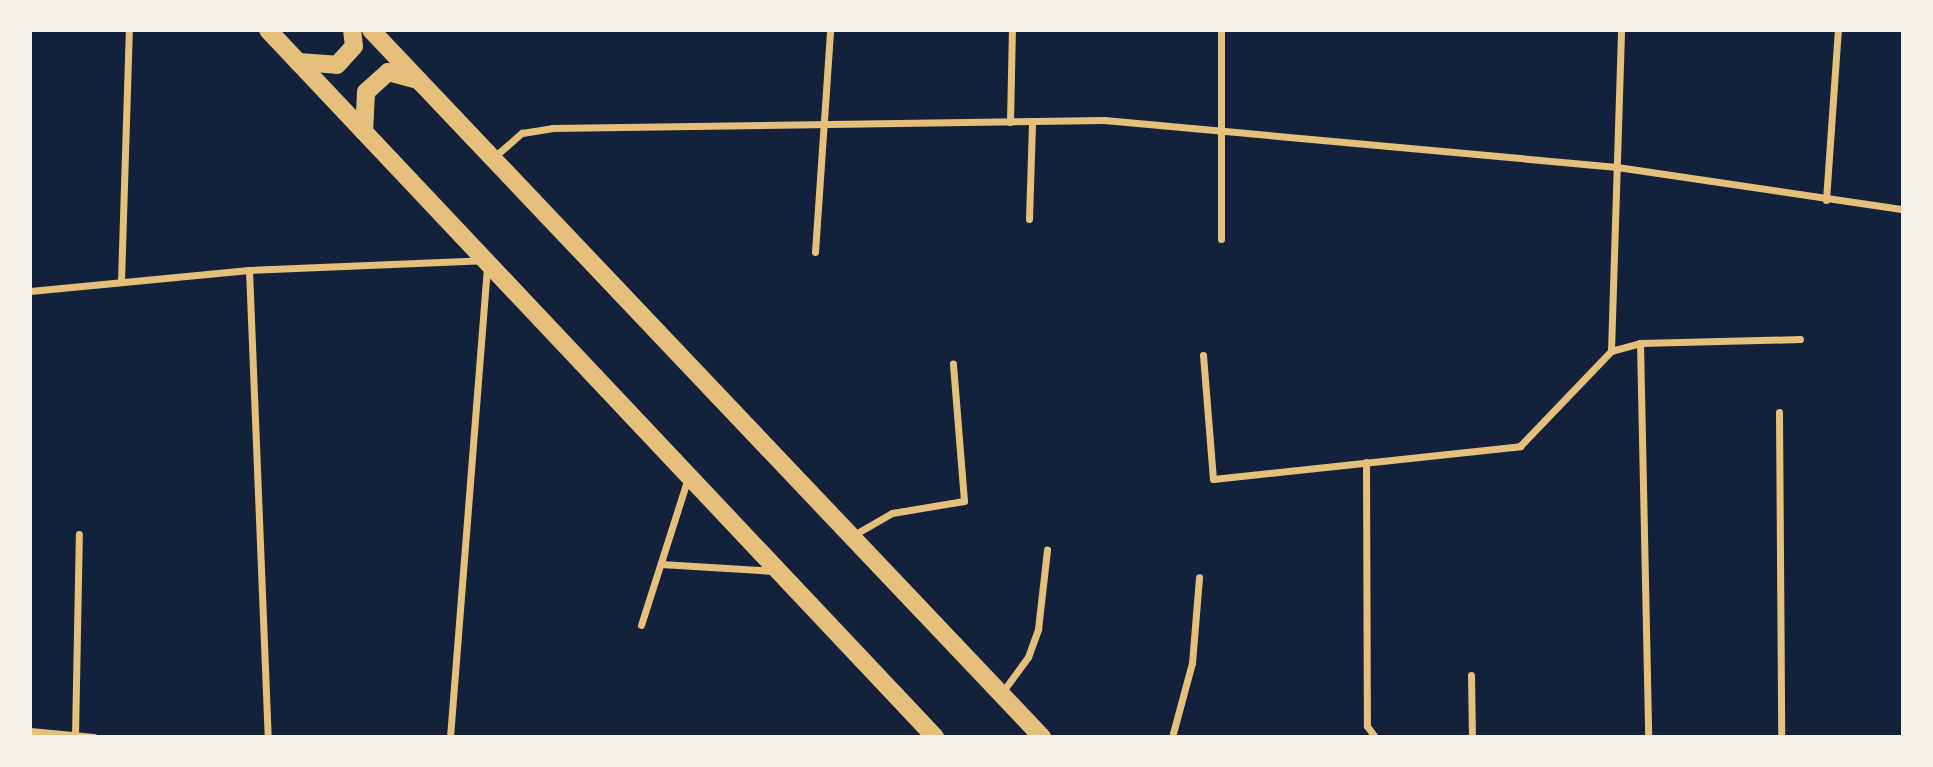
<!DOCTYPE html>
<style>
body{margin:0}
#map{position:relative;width:1933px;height:767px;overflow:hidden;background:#14213d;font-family:Inter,sans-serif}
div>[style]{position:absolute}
.minor>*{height:7px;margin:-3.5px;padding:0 3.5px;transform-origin:3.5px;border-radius:3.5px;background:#e5c07b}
.primary>*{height:18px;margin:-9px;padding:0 9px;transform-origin:9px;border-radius:9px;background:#e5c07b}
span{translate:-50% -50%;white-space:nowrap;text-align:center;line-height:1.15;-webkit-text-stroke:7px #f6f1e7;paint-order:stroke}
.frame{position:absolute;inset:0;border:32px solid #f6f1e7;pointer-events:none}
</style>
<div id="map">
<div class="minor">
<div style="left:1010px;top:122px;width:92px;rotate:-88.8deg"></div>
<div style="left:494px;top:157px;width:37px;rotate:-41deg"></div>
<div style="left:522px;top:133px;width:30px;rotate:-9deg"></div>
<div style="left:552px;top:128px;width:552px;rotate:-0.83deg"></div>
<div style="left:1104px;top:120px;width:515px;rotate:5.23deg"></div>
<div style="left:1617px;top:167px;width:289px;rotate:8.4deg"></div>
<div style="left:1826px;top:200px;width:170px;rotate:-86deg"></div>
<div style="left:1029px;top:219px;width:97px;rotate:-88.2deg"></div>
<div style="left:1221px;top:239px;width:209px;rotate:-90deg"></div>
<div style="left:815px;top:252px;width:223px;rotate:-86.1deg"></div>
<div style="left:249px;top:270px;width:467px;rotate:87.7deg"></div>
<div style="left:121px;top:281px;width:251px;rotate:-88.2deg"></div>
<div style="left:30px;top:291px;width:220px;rotate:-5.5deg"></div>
<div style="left:249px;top:270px;width:234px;rotate:-2.4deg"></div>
<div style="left:1640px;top:343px;width:394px;rotate:88.8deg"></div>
<div style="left:1611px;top:351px;width:30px;rotate:-15deg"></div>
<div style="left:1640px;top:343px;width:160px;rotate:-1.4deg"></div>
<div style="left:1203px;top:355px;width:124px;rotate:85.4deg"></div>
<div style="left:1213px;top:479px;width:309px;rotate:-6.1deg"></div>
<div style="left:1520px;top:446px;width:132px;rotate:-46.2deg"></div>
<div style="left:1611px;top:351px;width:321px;rotate:-88.2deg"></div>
<div style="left:1779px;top:412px;width:325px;rotate:89.6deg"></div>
<div style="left:1366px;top:462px;width:264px;rotate:89.8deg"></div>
<div style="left:1367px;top:726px;width:14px;rotate:54deg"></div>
<div style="left:852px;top:536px;width:46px;rotate:-29.9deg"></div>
<div style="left:892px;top:513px;width:73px;rotate:-9.5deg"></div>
<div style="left:964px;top:501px;width:138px;rotate:-94.6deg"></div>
<div style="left:661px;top:564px;width:113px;rotate:3.5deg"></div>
<div style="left:641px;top:625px;width:154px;rotate:-72.3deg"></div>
<div style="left:1471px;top:675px;width:62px;rotate:89.1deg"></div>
<div style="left:1001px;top:694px;width:46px;rotate:-53.9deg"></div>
<div style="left:1028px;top:657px;width:30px;rotate:-70deg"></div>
<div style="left:1038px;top:629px;width:80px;rotate:-83.5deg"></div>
<div style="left:30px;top:731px;width:64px;rotate:5.4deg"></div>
<div style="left:75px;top:736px;width:202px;rotate:-88.9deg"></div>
<div style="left:450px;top:737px;width:471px;rotate:-85.5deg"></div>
<div style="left:1172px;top:737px;width:77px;rotate:-74.9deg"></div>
<div style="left:1192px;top:663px;width:86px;rotate:-85.3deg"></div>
</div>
<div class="primary">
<div style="left:268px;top:30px;width:972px;rotate:46.67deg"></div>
<div style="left:371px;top:30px;width:975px;rotate:46.5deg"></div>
<div style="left:298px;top:62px;width:39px;rotate:4deg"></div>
<div style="left:337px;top:65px;width:25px;rotate:-48deg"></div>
<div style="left:354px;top:46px;width:16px;rotate:-97deg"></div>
<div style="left:364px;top:132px;width:40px;rotate:-87.1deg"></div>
<div style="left:366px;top:92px;width:30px;rotate:-42deg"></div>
<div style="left:388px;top:72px;width:30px;rotate:15deg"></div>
</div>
<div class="frame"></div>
</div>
